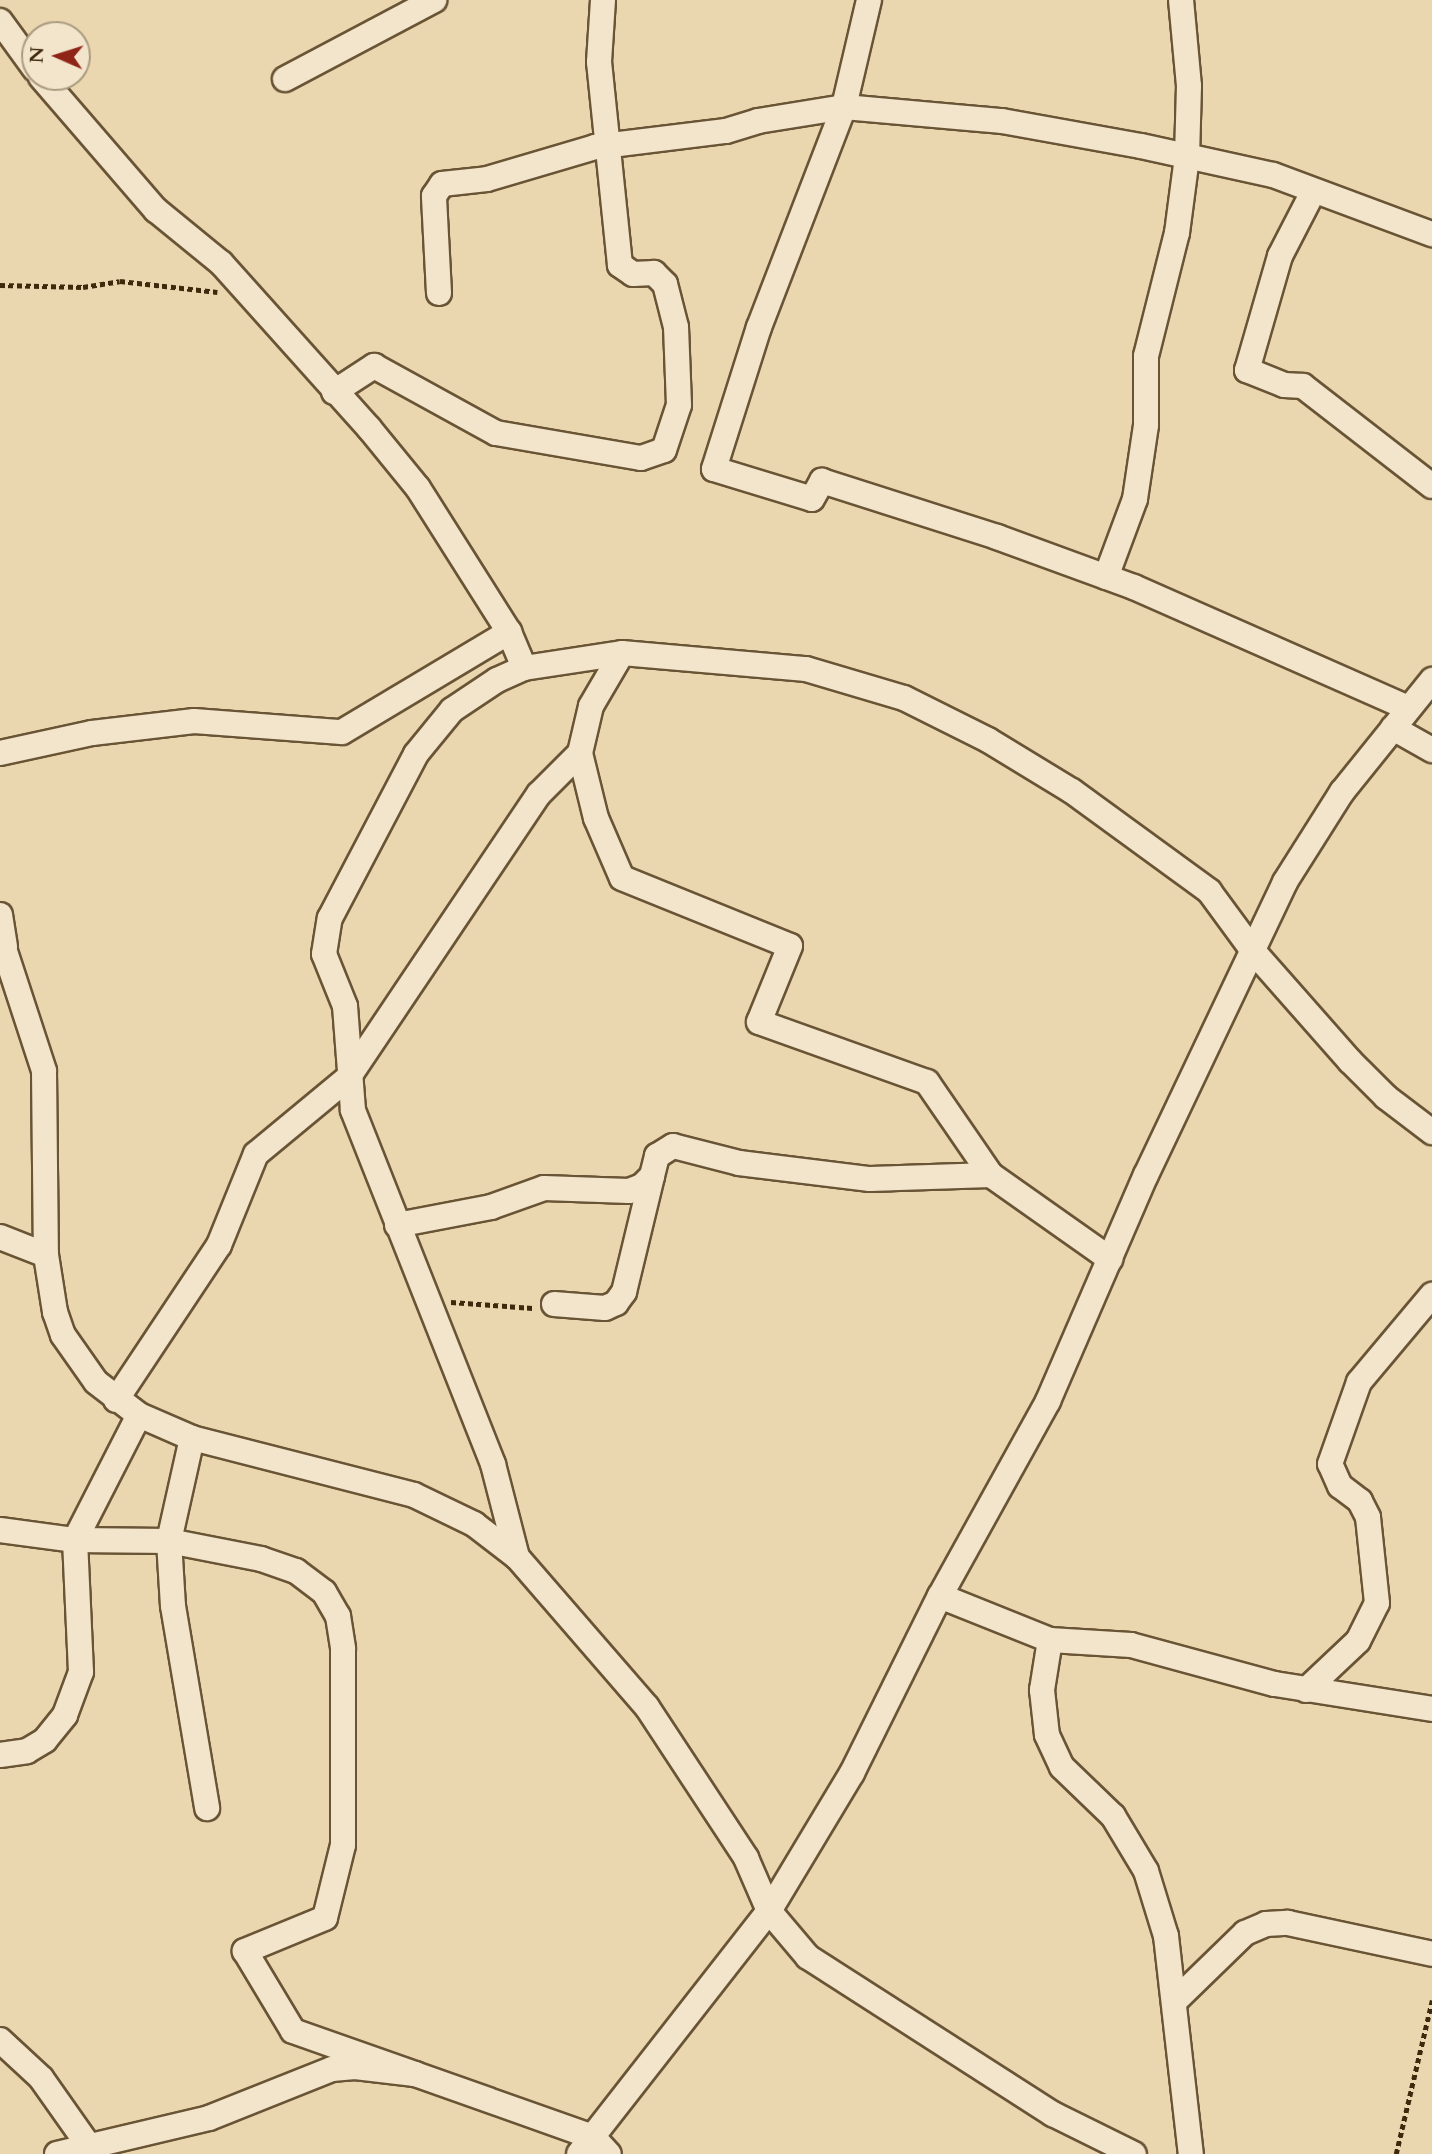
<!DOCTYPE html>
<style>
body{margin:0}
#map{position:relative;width:1432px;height:2154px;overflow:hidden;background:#ebd7af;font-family:Cardo,serif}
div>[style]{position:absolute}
.path>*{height:4.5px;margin-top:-2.25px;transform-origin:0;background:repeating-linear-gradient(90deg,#3e290c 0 5px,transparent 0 8.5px)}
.roads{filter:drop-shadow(2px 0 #695435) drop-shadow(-2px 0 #695435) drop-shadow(0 2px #695435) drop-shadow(0 -2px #695435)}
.minor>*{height:24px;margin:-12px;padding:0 12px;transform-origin:12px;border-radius:12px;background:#f2e5cb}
span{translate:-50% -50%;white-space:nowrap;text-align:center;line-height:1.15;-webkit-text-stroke:5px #f2e5cb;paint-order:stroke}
.north{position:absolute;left:21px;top:21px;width:70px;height:70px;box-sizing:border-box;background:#f2e5cb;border:2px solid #aa9a7f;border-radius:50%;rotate:273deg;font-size:19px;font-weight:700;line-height:28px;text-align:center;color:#3e290c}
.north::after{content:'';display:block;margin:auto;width:24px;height:32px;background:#8f2418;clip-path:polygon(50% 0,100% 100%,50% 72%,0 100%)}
</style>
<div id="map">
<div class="path">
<div style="left:0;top:285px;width:83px;rotate:1.4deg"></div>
<div style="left:83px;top:287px;width:37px;rotate:-9deg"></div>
<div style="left:120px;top:281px;width:98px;rotate:6.5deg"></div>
<div style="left:451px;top:1302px;width:82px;rotate:4.2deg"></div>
<div style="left:1396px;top:2154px;width:158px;rotate:-76.8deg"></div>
</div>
<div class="roads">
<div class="minor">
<div style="left:869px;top:0;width:110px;rotate:103.2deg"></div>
<div style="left:844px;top:107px;width:236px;rotate:111.1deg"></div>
<div style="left:759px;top:327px;width:149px;rotate:107.6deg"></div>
<div style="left:714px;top:469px;width:102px;rotate:17deg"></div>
<div style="left:812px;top:499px;width:21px;rotate:-61deg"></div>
<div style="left:822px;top:481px;width:184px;rotate:17.7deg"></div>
<div style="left:997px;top:537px;width:146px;rotate:20.1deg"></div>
<div style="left:1134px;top:587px;width:300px;rotate:23.8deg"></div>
<div style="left:0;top:21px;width:59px;rotate:53.9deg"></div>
<div style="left:41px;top:77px;width:176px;rotate:49.2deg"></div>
<div style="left:156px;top:210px;width:84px;rotate:39.2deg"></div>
<div style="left:221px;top:263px;width:222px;rotate:48.1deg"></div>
<div style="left:369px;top:428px;width:77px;rotate:50.8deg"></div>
<div style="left:418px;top:488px;width:170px;rotate:57.7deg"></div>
<div style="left:509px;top:632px;width:39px;rotate:67deg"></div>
<div style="left:285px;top:79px;width:169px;rotate:-27.9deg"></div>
<div style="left:1313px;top:192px;width:72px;rotate:117.3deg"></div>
<div style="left:1280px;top:256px;width:119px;rotate:106.1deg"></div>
<div style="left:1247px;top:370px;width:40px;rotate:22deg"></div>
<div style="left:1284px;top:385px;width:19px;rotate:3deg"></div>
<div style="left:1303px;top:386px;width:163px;rotate:37.8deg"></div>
<div style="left:439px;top:293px;width:97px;rotate:-93deg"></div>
<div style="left:434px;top:196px;width:14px;rotate:-56deg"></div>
<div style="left:442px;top:184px;width:45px;rotate:-6.3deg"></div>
<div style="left:487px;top:179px;width:113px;rotate:-16.5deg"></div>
<div style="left:595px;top:147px;width:132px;rotate:-7deg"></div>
<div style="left:726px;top:131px;width:34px;rotate:-17deg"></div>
<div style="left:758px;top:121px;width:87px;rotate:-9.2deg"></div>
<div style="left:844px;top:107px;width:159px;rotate:5.1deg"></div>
<div style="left:1002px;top:121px;width:141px;rotate:10.2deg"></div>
<div style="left:1141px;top:146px;width:135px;rotate:12.4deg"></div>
<div style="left:1273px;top:175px;width:170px;rotate:20.4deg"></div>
<div style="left:334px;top:392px;width:48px;rotate:-33deg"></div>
<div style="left:374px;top:366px;width:139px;rotate:28.8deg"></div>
<div style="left:496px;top:433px;width:147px;rotate:9.8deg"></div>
<div style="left:641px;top:458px;width:24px;rotate:-19deg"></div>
<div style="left:664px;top:450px;width:47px;rotate:-71.6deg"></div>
<div style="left:679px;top:405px;width:78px;rotate:-92.2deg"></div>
<div style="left:676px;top:327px;width:44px;rotate:-104.3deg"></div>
<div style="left:665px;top:284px;width:16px;rotate:-135deg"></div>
<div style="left:654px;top:273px;width:21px;rotate:177deg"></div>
<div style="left:633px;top:274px;width:16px;rotate:-145deg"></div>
<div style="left:620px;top:265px;width:204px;rotate:-95.9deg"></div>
<div style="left:599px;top:62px;width:62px;rotate:-86.3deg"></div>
<div style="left:1106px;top:577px;width:83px;rotate:-69.6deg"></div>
<div style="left:1135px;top:499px;width:75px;rotate:-81.5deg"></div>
<div style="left:1146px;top:425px;width:69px;rotate:-90deg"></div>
<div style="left:1146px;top:356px;width:127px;rotate:-75.9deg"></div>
<div style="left:1177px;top:233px;width:77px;rotate:-82.5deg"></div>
<div style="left:1187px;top:157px;width:71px;rotate:-88.4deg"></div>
<div style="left:1189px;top:86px;width:86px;rotate:-95.3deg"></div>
<div style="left:1393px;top:728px;width:45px;rotate:29.4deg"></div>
<div style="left:0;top:753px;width:94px;rotate:-12.3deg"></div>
<div style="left:92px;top:733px;width:103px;rotate:-6.7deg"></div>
<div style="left:194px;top:721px;width:148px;rotate:4.3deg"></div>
<div style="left:342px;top:732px;width:195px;rotate:-30.9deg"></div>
<div style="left:580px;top:753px;width:67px;rotate:76.2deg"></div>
<div style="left:596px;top:818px;width:65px;rotate:66.6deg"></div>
<div style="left:622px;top:878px;width:181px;rotate:22deg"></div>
<div style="left:790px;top:946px;width:82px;rotate:112.2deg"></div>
<div style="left:759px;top:1022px;width:178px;rotate:19.7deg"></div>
<div style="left:927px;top:1082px;width:113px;rotate:55.5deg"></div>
<div style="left:0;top:915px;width:32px;rotate:81deg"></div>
<div style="left:0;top:936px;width:142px;rotate:71.9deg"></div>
<div style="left:44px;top:1071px;width:184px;rotate:89.4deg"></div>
<div style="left:46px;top:1255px;width:58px;rotate:81deg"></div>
<div style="left:55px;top:1312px;width:24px;rotate:71deg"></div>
<div style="left:63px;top:1335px;width:57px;rotate:54.9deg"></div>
<div style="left:96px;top:1382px;width:54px;rotate:37.5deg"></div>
<div style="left:139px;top:1415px;width:58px;rotate:23.5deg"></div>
<div style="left:192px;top:1438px;width:229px;rotate:14.4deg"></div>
<div style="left:414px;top:1495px;width:67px;rotate:25.8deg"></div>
<div style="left:474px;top:1524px;width:54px;rotate:37.5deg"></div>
<div style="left:517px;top:1557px;width:198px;rotate:49.1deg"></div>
<div style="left:647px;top:1707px;width:181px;rotate:56.7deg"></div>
<div style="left:746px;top:1858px;width:58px;rotate:66.5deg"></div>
<div style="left:769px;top:1911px;width:60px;rotate:49.7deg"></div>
<div style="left:808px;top:1957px;width:291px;rotate:32.7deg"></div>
<div style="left:1053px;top:2114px;width:90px;rotate:26.3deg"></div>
<div style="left:397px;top:1225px;width:96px;rotate:-10.8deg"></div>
<div style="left:491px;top:1207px;width:56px;rotate:-19.7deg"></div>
<div style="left:544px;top:1188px;width:85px;rotate:2deg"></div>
<div style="left:629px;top:1191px;width:14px;rotate:-21deg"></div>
<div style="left:642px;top:1186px;width:14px;rotate:-45deg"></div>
<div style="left:652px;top:1176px;width:21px;rotate:-76deg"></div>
<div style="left:657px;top:1156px;width:19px;rotate:-32deg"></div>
<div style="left:673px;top:1146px;width:68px;rotate:14.4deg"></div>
<div style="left:739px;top:1163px;width:132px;rotate:7deg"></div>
<div style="left:870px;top:1179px;width:121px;rotate:-1.9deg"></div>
<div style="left:991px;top:1175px;width:146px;rotate:35.2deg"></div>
<div style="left:0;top:1237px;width:49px;rotate:21.4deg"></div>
<div style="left:554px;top:1304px;width:51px;rotate:4.5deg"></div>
<div style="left:605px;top:1308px;width:12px;rotate:-24deg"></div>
<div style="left:616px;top:1303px;width:14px;rotate:-54deg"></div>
<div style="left:624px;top:1292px;width:119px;rotate:-76.4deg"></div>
<div style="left:116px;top:1400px;width:186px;rotate:-56.4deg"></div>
<div style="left:219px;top:1245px;width:98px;rotate:-67.9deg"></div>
<div style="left:256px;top:1154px;width:119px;rotate:-39.6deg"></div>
<div style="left:348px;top:1078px;width:342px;rotate:-56.1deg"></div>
<div style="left:539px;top:794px;width:58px;rotate:-45deg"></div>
<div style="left:580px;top:753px;width:48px;rotate:-76.8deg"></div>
<div style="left:591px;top:706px;width:61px;rotate:-59.7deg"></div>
<div style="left:192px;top:1438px;width:106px;rotate:102.6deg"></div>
<div style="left:169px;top:1541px;width:65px;rotate:86.5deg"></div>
<div style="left:173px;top:1606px;width:205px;rotate:80.4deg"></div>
<div style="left:0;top:1530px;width:76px;rotate:7.6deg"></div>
<div style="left:75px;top:1540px;width:94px;rotate:0.6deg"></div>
<div style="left:169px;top:1541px;width:94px;rotate:11.1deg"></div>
<div style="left:261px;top:1559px;width:37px;rotate:19deg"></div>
<div style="left:296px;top:1571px;width:35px;rotate:37deg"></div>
<div style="left:324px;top:1592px;width:28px;rotate:60deg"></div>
<div style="left:338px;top:1616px;width:33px;rotate:81deg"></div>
<div style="left:343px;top:1649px;width:196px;rotate:90deg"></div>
<div style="left:343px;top:1845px;width:75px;rotate:103.9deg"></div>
<div style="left:325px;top:1918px;width:87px;rotate:157.6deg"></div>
<div style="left:245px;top:1951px;width:93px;rotate:59deg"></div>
<div style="left:293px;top:2031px;width:129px;rotate:19.4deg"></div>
<div style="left:517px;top:1557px;width:96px;rotate:-104.5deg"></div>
<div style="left:493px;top:1464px;width:381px;rotate:-111.6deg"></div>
<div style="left:353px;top:1110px;width:104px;rotate:-94.4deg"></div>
<div style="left:345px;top:1006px;width:56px;rotate:-112deg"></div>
<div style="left:324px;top:954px;width:36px;rotate:-81deg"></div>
<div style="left:330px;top:918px;width:185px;rotate:-62.3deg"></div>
<div style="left:416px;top:754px;width:57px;rotate:-50.7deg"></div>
<div style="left:452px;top:710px;width:54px;rotate:-33.7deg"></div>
<div style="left:497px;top:680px;width:30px;rotate:-24deg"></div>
<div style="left:524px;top:668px;width:99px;rotate:-8.7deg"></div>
<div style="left:622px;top:653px;width:185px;rotate:5deg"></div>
<div style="left:806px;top:669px;width:102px;rotate:16.5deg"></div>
<div style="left:904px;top:698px;width:94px;rotate:26.6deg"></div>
<div style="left:988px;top:740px;width:98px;rotate:31.3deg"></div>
<div style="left:1072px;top:791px;width:170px;rotate:36.1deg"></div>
<div style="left:1209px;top:891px;width:74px;rotate:53.7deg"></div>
<div style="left:1253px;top:951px;width:147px;rotate:48.6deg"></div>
<div style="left:1350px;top:1061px;width:51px;rotate:45deg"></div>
<div style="left:1386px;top:1097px;width:58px;rotate:37.3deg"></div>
<div style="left:940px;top:1596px;width:118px;rotate:21.8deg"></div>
<div style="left:1050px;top:1640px;width:81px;rotate:3.5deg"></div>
<div style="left:1131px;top:1645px;width:149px;rotate:15.2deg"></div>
<div style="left:1275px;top:1684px;width:159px;rotate:9deg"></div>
<div style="left:1050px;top:1640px;width:51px;rotate:99.1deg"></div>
<div style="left:1042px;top:1690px;width:45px;rotate:83.7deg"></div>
<div style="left:1047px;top:1735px;width:35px;rotate:65deg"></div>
<div style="left:1062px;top:1767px;width:71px;rotate:43.9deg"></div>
<div style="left:1113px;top:1816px;width:64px;rotate:59deg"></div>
<div style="left:1146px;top:1871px;width:68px;rotate:72.9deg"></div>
<div style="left:1166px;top:1936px;width:219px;rotate:83.5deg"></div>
<div style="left:1306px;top:1690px;width:71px;rotate:-43.3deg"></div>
<div style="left:1358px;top:1641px;width:42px;rotate:-63.4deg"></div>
<div style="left:1377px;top:1603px;width:86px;rotate:-96deg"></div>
<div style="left:1368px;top:1517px;width:18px;rotate:-117deg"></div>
<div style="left:1360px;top:1501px;width:25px;rotate:-143deg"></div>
<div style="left:1340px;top:1486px;width:24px;rotate:-114deg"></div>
<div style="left:1330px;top:1464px;width:87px;rotate:-70.5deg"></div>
<div style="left:1359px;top:1382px;width:114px;rotate:-50deg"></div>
<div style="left:0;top:1755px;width:27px;rotate:-8deg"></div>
<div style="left:27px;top:1751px;width:21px;rotate:-31deg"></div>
<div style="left:45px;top:1740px;width:32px;rotate:-51deg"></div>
<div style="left:65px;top:1715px;width:46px;rotate:-69.6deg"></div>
<div style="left:81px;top:1672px;width:132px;rotate:-92.6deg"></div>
<div style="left:75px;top:1540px;width:140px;rotate:-62.9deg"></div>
<div style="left:1174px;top:2002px;width:99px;rotate:-44.2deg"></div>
<div style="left:1245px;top:1933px;width:23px;rotate:-23deg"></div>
<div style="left:1266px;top:1924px;width:22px;rotate:-3deg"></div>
<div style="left:1288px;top:1923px;width:147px;rotate:12.1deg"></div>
<div style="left:0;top:2040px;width:56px;rotate:42.8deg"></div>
<div style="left:41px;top:2078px;width:83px;rotate:54.8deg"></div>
<div style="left:57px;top:2154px;width:156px;rotate:-13.3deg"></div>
<div style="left:209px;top:2118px;width:132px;rotate:-21.7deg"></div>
<div style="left:332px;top:2069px;width:23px;rotate:-5deg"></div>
<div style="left:355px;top:2067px;width:60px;rotate:6.7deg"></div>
<div style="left:415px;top:2074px;width:189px;rotate:19.5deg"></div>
<div style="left:593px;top:2137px;width:23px;rotate:47deg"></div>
<div style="left:579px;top:2154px;width:308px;rotate:-52deg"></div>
<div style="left:769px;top:1911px;width:161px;rotate:-59deg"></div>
<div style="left:852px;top:1773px;width:198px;rotate:-63.6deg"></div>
<div style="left:940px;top:1596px;width:223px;rotate:-61deg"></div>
<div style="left:1048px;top:1401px;width:246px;rotate:-66.6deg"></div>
<div style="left:1146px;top:1175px;width:324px;rotate:-64.6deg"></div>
<div style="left:1285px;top:882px;width:107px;rotate:-57.7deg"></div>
<div style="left:1342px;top:792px;width:144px;rotate:-51.2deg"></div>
</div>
</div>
<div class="north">N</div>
</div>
